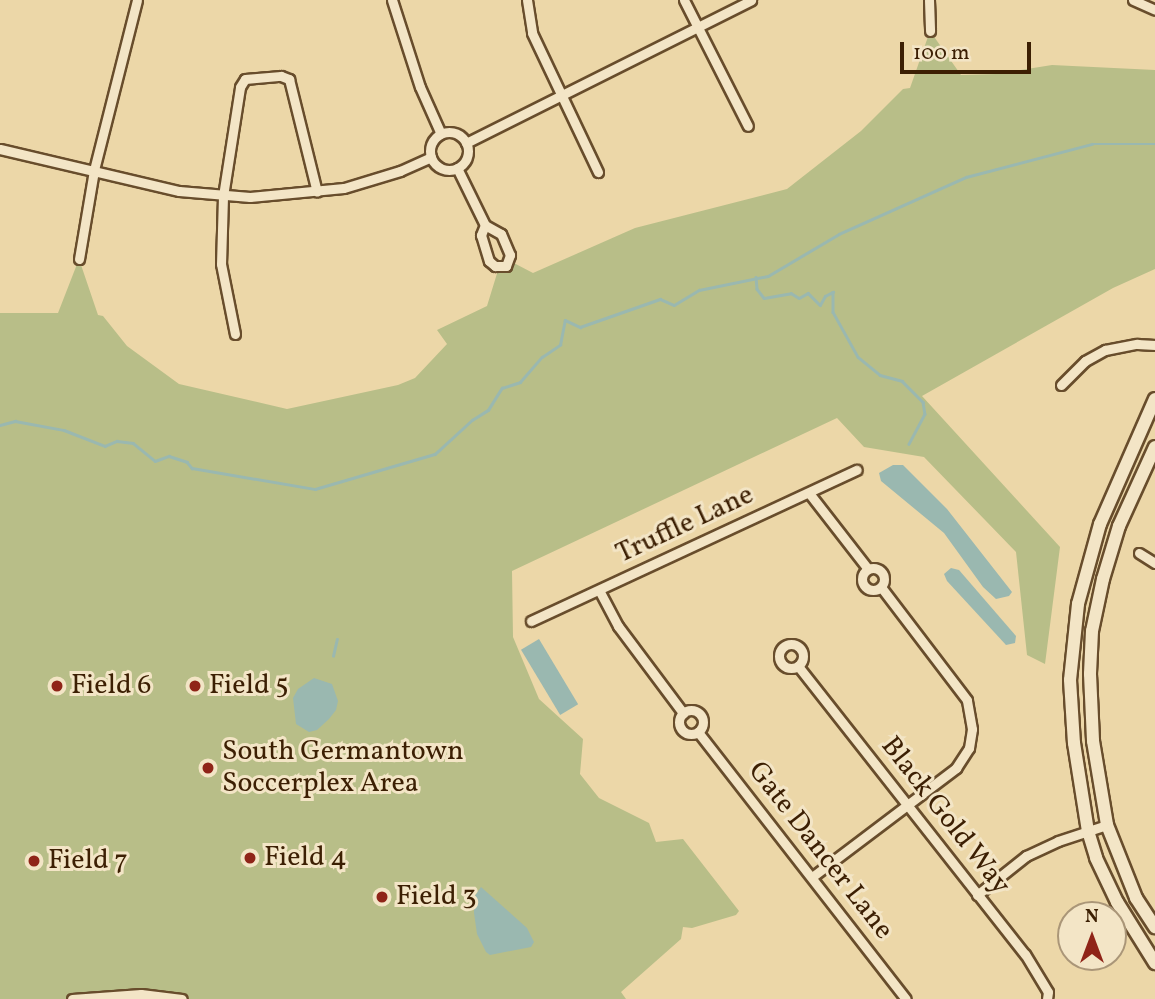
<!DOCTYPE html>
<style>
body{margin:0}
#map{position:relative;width:1155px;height:999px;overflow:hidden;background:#ecd7a8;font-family:Vollkorn,serif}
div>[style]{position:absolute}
.green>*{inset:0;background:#b8be88}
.water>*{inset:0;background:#9ab8b0;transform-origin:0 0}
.stream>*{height:2.5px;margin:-1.25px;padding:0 1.25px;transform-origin:1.25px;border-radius:1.25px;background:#9ab8b0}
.roads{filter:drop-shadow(2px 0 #684d2c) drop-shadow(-2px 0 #684d2c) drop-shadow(0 2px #684d2c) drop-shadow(0 -2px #684d2c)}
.minor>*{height:9px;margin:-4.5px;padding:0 4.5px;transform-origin:4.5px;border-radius:4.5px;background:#f3e5c6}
.minor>.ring{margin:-4.5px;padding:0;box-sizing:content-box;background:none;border:9px solid #f3e5c6;border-radius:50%}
.secondary>*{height:12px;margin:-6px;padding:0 6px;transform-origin:6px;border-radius:6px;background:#f3e5c6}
.dots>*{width:19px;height:19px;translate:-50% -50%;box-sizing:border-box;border:4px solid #f3e5c6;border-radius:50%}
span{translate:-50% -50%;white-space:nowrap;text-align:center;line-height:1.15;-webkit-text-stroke:6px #f3e5c6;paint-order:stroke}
.street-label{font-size:28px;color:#3c1f03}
.poi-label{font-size:28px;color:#3c1f03}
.left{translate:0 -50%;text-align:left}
.north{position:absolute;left:1057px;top:901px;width:70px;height:70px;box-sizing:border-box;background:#f3e5c6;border:2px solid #aa9678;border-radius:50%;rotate:0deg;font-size:19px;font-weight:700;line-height:28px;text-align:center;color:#3c1f03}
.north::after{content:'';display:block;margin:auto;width:24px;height:32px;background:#8f2418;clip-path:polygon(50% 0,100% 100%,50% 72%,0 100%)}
.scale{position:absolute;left:900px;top:42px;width:131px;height:32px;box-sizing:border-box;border:4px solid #3c1f03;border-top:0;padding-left:9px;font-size:21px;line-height:24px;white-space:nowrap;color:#3c1f03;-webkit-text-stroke:5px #f3e5c6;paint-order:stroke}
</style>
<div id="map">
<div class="green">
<div style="clip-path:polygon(930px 31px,961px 75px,996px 74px,1052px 65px,1155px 70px,1155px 269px,1113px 288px,922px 396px,1060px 547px,1045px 664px,1027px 655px,1016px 552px,924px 457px,864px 447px,837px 418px,512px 571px,513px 637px,539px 699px,583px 739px,580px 774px,599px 798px,649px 823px,656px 842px,683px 839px,739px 911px,736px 915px,692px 928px,683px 927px,681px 939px,621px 992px,626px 999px,0 999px,0 313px,58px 313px,79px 259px,98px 315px,103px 316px,127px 346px,179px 384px,287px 409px,398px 385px,415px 378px,447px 344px,437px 330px,487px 306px,499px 267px,510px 261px,533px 273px,635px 228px,787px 189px,861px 131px,903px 89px,910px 88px)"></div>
</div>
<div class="water">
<div style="clip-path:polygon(893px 465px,903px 465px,947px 509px,1012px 592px,1009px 596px,996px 599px,983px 587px,944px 533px,881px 481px,879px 473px)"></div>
<div style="clip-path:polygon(951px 568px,959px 570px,1016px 636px,1015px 643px,1006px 645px,947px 581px,944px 574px)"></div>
<div style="left:539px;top:639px;width:76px;height:21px;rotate:59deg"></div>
<div style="clip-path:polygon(314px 678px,332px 684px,338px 701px,336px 710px,329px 719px,317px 730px,309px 732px,296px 724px,293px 698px,298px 689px)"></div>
<div style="clip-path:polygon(481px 887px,527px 928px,534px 942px,531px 947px,490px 955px,486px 952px,477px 934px,474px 913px,474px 897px)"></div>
</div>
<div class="stream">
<div style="left:756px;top:277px;width:12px;rotate:85deg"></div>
<div style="left:757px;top:289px;width:11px;rotate:52deg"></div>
<div style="left:764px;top:298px;width:27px;rotate:-10deg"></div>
<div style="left:791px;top:293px;width:9px;rotate:32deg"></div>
<div style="left:799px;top:298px;width:10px;rotate:-29deg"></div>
<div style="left:808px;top:293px;width:17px;rotate:45deg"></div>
<div style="left:820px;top:305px;width:10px;rotate:-61deg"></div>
<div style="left:825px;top:296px;width:9px;rotate:-27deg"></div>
<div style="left:833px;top:292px;width:20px;rotate:90deg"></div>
<div style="left:833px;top:312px;width:51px;rotate:60.9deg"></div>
<div style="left:858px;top:357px;width:28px;rotate:39deg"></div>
<div style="left:880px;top:375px;width:23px;rotate:15deg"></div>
<div style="left:902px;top:381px;width:30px;rotate:45deg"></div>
<div style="left:923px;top:402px;width:12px;rotate:81deg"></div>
<div style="left:925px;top:414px;width:34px;rotate:118deg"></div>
<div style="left:0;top:425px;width:16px;rotate:-15deg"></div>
<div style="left:15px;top:421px;width:50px;rotate:10.4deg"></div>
<div style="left:64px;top:430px;width:44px;rotate:21.3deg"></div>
<div style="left:105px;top:446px;width:13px;rotate:-23deg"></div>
<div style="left:117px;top:441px;width:16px;rotate:7deg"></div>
<div style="left:133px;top:443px;width:28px;rotate:39deg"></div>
<div style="left:155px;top:461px;width:15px;rotate:-20deg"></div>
<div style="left:169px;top:456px;width:19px;rotate:18deg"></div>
<div style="left:187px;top:462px;width:8px;rotate:50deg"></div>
<div style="left:192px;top:468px;width:125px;rotate:9.7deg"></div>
<div style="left:315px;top:489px;width:125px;rotate:-16.3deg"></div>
<div style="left:435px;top:454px;width:50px;rotate:-42.6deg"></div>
<div style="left:472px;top:420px;width:19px;rotate:-32deg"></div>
<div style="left:488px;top:410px;width:26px;rotate:-58deg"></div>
<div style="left:502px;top:388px;width:19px;rotate:-18deg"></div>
<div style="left:520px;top:382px;width:33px;rotate:-49deg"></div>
<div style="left:542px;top:357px;width:22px;rotate:-34deg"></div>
<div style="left:560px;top:345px;width:25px;rotate:-79deg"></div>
<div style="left:565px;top:320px;width:17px;rotate:25deg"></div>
<div style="left:580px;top:327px;width:85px;rotate:-19.3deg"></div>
<div style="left:660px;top:299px;width:15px;rotate:23deg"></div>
<div style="left:674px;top:305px;width:29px;rotate:-31deg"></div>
<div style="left:699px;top:290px;width:70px;rotate:-11.5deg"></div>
<div style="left:768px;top:276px;width:82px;rotate:-30.6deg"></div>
<div style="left:839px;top:234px;width:139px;rotate:-24.2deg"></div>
<div style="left:966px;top:177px;width:130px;rotate:-14.7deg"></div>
<div style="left:1092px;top:144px;width:63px"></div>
<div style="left:333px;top:656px;width:17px;rotate:-77deg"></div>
</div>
<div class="roads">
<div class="minor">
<div style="left:392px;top:0;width:91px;rotate:72.2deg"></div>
<div style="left:420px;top:87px;width:51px;rotate:65.9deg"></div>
<div style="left:527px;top:0;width:33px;rotate:81deg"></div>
<div style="left:532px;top:33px;width:154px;rotate:64.6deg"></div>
<div style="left:684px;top:0;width:141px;rotate:63.1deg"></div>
<div style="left:929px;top:0;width:31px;rotate:88deg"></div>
<div style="left:1133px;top:0;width:24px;rotate:24deg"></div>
<div class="ring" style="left:430px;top:132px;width:29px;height:29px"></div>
<div style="left:466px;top:143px;width:319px;rotate:-26.6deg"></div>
<div style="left:0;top:149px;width:184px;rotate:13.2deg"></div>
<div style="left:179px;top:191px;width:71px;rotate:4.8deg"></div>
<div style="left:250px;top:197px;width:94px;rotate:-5.5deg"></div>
<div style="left:344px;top:188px;width:59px;rotate:-16.9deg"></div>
<div style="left:400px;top:171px;width:34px;rotate:-24deg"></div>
<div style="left:457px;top:168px;width:64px;rotate:63.8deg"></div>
<div style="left:485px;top:225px;width:11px;rotate:112deg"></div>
<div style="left:481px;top:235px;width:27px;rotate:73deg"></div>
<div style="left:489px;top:261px;width:8px;rotate:40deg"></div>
<div style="left:495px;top:266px;width:11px"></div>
<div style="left:506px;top:266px;width:12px;rotate:-70deg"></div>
<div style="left:510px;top:255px;width:23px;rotate:-113deg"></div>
<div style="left:501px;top:234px;width:18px;rotate:-151deg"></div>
<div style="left:79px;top:259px;width:90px;rotate:-80.4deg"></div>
<div style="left:94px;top:170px;width:175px;rotate:-75.8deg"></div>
<div style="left:235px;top:334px;width:71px;rotate:-101.3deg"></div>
<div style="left:221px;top:264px;width:68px;rotate:-88.3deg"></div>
<div style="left:223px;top:196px;width:110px;rotate:-81.1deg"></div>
<div style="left:240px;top:87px;width:9px;rotate:-58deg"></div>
<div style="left:245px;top:79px;width:36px;rotate:-5deg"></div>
<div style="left:281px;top:76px;width:9px;rotate:21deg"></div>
<div style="left:289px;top:79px;width:116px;rotate:76.1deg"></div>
<div style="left:1061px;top:385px;width:34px;rotate:-45deg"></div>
<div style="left:1085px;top:361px;width:23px;rotate:-29deg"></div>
<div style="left:1105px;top:350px;width:33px;rotate:-11deg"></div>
<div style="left:1137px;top:344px;width:18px;rotate:3deg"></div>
<div style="left:809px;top:493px;width:96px;rotate:52.2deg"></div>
<div style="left:1139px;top:553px;width:19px;rotate:32deg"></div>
<div class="ring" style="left:862px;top:568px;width:13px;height:13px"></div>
<div style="left:599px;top:590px;width:41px;rotate:62.2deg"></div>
<div style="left:618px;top:626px;width:109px;rotate:53.2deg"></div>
<div style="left:531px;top:621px;width:359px;rotate:-24.9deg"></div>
<div class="ring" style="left:779px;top:644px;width:15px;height:15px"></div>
<div style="left:798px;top:666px;width:367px;rotate:51.8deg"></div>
<div style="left:1025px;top:954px;width:44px;rotate:58.8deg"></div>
<div style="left:1048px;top:992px;width:7px;rotate:98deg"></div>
<div class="ring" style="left:679px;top:710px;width:15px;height:15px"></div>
<div style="left:698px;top:732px;width:338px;rotate:52.1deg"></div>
<div style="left:812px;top:877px;width:181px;rotate:-37.1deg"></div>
<div style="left:956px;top:768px;width:24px;rotate:-57deg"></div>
<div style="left:969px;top:748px;width:19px;rotate:-81deg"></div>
<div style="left:972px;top:729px;width:29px;rotate:-100deg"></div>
<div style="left:967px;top:700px;width:142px;rotate:-127.3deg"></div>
<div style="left:977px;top:895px;width:63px;rotate:-38.5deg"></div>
<div style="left:1026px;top:856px;width:35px;rotate:-25deg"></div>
<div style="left:1058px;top:841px;width:52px;rotate:-18.1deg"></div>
<div style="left:72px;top:999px;width:69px;rotate:-4.1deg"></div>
<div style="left:141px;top:994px;width:41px;rotate:7deg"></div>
</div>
<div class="secondary">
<div style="left:1155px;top:399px;width:137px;rotate:113.7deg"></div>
<div style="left:1100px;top:524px;width:83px;rotate:105.4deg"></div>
<div style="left:1078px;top:604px;width:76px;rotate:96deg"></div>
<div style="left:1070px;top:680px;width:63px;rotate:86.4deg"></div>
<div style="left:1074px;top:743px;width:89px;rotate:81deg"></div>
<div style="left:1088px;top:831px;width:28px;rotate:73deg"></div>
<div style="left:1096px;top:858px;width:49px;rotate:64.5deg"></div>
<div style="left:1117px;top:902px;width:72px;rotate:58.1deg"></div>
<div style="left:1155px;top:447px;width:87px;rotate:114.5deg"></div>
<div style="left:1119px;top:526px;width:55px;rotate:106.8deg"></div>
<div style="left:1103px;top:579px;width:53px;rotate:101.9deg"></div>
<div style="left:1092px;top:631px;width:43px;rotate:92.7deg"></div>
<div style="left:1090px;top:674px;width:67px;rotate:87.4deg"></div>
<div style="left:1093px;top:741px;width:85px;rotate:80.5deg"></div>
<div style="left:1107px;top:825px;width:79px;rotate:68.3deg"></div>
<div style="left:1136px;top:898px;width:35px;rotate:57deg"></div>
</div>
</div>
<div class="dots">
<div style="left:57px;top:686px;background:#8f2418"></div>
<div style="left:195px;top:686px;background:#8f2418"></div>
<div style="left:208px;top:768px;background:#8f2418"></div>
<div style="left:250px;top:858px;background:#8f2418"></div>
<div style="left:34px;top:861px;background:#8f2418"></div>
<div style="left:382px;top:897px;background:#8f2418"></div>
</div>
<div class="street-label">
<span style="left:685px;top:525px;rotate:-25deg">Truffle Lane</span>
<span style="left:945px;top:816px;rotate:52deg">Black Gold Way</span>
<span style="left:820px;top:851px;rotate:52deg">Gate Dancer Lane</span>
</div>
<div class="poi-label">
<span class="left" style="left:71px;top:686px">Field 6</span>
<span class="left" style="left:209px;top:686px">Field 5</span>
<span class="left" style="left:222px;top:768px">South Germantown<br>Soccerplex Area</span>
<span class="left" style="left:264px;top:858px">Field 4</span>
<span class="left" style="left:48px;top:861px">Field 7</span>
<span class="left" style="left:396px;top:897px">Field 3</span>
</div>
<div class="north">N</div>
<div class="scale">100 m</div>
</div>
